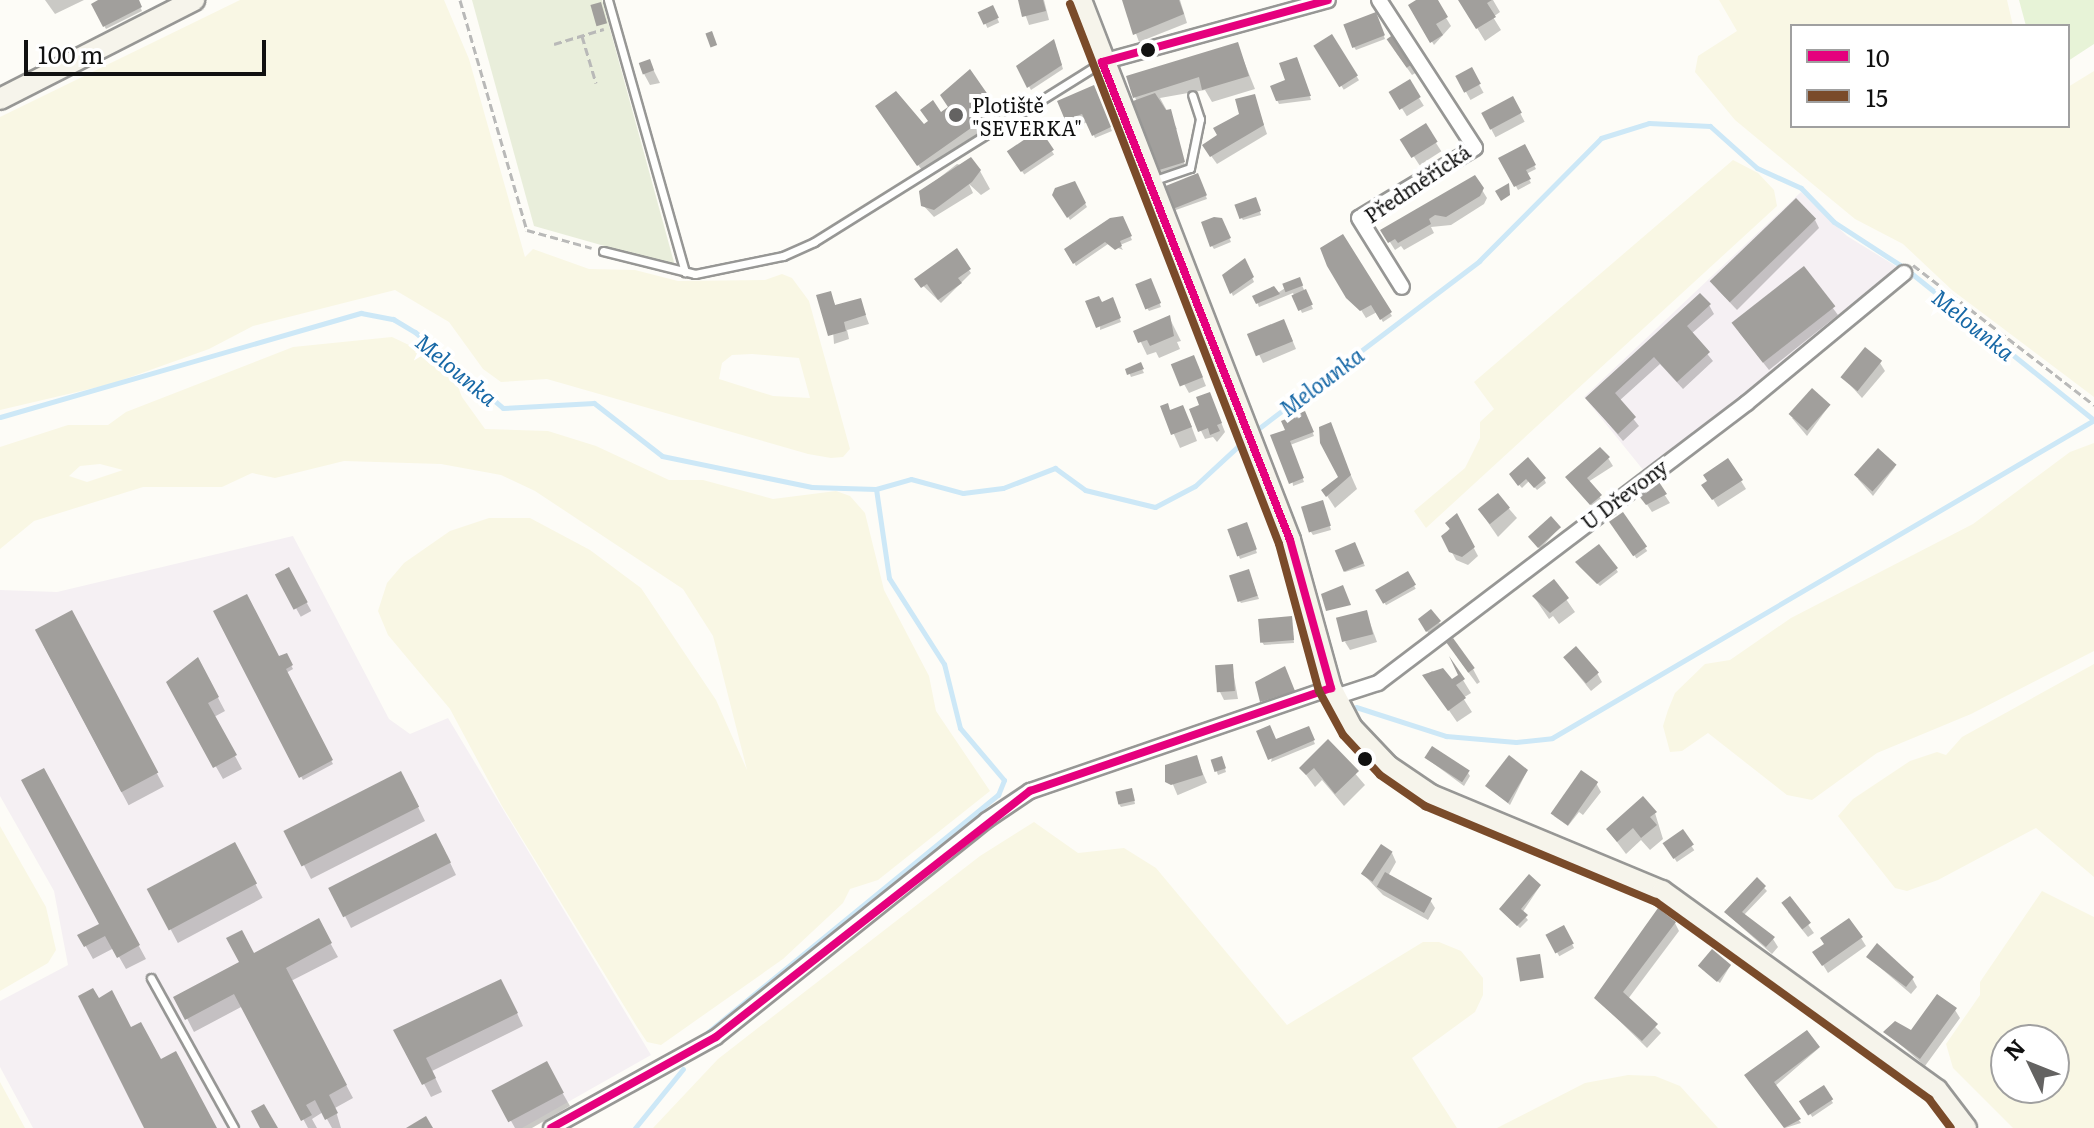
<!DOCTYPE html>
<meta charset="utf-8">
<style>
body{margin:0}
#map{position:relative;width:2094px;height:1128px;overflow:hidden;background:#fdfcf7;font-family:Literata,serif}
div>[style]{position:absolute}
.industrial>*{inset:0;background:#f5f0f3}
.farmland>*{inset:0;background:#f9f7e4}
.green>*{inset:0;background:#e7f3d7}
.cemetery>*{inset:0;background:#e9eedb}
.shadow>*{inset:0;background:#0003;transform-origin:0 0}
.stream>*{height:5px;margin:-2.5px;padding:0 2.5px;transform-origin:2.5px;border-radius:2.5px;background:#cde8f7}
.building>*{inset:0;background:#a19f9c;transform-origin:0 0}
.path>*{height:3px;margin-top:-1.5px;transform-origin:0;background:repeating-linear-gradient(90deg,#b9b9b8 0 8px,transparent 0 12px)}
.roads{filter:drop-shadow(2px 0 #979795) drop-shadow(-2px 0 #979795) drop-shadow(0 2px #979795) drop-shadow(0 -2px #979795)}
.lane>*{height:7px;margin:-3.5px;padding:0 3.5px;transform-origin:3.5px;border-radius:3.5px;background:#fffffe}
.street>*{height:14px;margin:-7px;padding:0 7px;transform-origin:7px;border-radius:7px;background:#fffffe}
.secondary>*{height:20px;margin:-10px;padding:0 10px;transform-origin:10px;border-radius:10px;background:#f6f4eb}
.bus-1>*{height:8px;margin:-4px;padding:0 4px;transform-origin:4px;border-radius:4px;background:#e5007d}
.bus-2>*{height:8px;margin:-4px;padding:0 4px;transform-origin:4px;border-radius:4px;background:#7a4b2a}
.dots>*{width:22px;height:22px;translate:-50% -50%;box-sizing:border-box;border:4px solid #fff;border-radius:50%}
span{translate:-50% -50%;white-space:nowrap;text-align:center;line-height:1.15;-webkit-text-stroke:8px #fff;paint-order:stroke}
.poi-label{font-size:20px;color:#111}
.left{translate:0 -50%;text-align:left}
.street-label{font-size:20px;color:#111}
.water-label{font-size:22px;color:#1768a6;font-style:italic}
.legend{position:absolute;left:1790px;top:24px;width:280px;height:104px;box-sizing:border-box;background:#fff;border:2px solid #a0a0a0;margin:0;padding:10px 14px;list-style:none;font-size:24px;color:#111}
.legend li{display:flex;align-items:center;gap:16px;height:40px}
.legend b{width:40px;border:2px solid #a0a0a0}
.north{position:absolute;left:1990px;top:1024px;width:80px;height:80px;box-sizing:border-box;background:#fff;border:2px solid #a0a0a0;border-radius:50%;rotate:313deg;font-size:22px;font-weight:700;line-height:32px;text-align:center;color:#111}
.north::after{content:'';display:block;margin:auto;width:28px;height:36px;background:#646362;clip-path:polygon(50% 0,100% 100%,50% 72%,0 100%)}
.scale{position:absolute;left:24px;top:40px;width:242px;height:36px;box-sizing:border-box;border:4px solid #111;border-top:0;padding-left:10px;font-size:24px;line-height:28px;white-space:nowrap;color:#111;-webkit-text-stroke:6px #fff;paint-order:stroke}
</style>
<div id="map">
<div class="industrial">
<div style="clip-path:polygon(1801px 192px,1847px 236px,1907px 273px,1644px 471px,1584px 397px)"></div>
<div style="clip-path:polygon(293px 536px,389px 719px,410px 734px,448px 718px,651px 1055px,522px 1128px,33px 1128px,0 1067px,0 1001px,68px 965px,54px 891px,0 796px,0 590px,57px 592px)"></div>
</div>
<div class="farmland">
<div style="clip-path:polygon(evenodd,240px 0,444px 0,469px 59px,525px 257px,533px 249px,589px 269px,635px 270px,678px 281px,765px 280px,782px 274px,792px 278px,809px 301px,850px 449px,843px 457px,831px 458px,808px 454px,547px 379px,501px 382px,483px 369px,449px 322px,395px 290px,253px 326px,209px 349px,111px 384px,0 410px,0 117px,240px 0,752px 354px,799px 358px,810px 398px,773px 396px,719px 379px,722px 363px,732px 355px,752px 354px)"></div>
<div style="clip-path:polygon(1719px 0,2007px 0,2013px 26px,1792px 26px,1792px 126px,2068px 126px,2068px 87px,2094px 71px,2094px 397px,1952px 290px,1903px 244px,1855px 219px,1735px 120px,1695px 72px,1698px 56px,1737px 31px)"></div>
<div style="clip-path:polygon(1733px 160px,1758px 173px,1774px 190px,1777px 206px,1426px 528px,1414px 511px,1465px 468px,1480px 438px,1480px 422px,1494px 409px,1474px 382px)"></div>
<div style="clip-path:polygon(evenodd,392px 337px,449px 364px,462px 397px,485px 429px,548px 431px,596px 446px,669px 480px,703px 480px,773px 499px,836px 491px,850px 496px,865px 513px,884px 590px,929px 676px,936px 711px,990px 791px,878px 880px,850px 889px,843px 903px,783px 959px,661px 1045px,647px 1042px,637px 1027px,502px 806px,450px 709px,388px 635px,378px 611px,387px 583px,404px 563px,450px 531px,489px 518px,530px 518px,590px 550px,641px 588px,716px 700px,747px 770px,713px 636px,683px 589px,535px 491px,501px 475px,441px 464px,344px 461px,275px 478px,252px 473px,222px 487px,143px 487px,34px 521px,0 549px,0 447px,68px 425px,108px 425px,126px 412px,293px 347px,392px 337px,100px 464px,123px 470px,87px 482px,69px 476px,80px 466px,100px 464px)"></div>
<div style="clip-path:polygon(2094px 443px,2094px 651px,1971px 714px,1877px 753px,1812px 800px,1787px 795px,1708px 733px,1682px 751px,1670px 752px,1663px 726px,1668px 710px,1675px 693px,1705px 664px,1730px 660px,1791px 618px,1973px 524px,2070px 452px)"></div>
<div style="clip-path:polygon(2094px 664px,2094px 877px,2036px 828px,1938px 880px,1907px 891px,1895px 888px,1838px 816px,1853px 799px,1910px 761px,1937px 752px,1946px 755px,1962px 737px)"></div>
<div style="clip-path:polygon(1034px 822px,1078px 853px,1124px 848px,1156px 868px,1287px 1025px,1423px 942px,1439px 942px,1461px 951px,1483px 978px,1483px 995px,1475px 1012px,1412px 1058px,1457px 1128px,653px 1128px,718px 1059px,980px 856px)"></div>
<div style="clip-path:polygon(0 826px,46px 907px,56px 950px,48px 963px,0 991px)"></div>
<div style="clip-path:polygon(evenodd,2042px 891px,2094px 917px,2094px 1128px,2013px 1128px,1953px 1068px,1946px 1044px,1980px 995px,1980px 982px,2042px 891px,2006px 1040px,2054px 1040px,2054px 1088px,2006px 1088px,2006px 1040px)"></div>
<div style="clip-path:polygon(1628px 1075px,1655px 1076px,1680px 1086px,1718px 1128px,1497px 1128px,1585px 1083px)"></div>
<div style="clip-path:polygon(0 1082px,25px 1128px,0 1128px)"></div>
</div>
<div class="green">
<div style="clip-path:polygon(2019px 0,2094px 0,2094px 44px,2068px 61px,2068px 26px,2026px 26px)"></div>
</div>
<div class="cemetery">
<div style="clip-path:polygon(472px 0,602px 0,675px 266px,534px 226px)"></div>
</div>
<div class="shadow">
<div style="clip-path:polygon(45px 0,84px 0,55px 14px)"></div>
<div style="clip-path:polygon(103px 0,137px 0,142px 11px,106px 29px,93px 5px)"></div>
<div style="clip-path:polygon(1020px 0,1044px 0,1049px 20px,1029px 25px)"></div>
<div style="clip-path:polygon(1124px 0,1180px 0,1187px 23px,1139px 42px)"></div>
<div style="clip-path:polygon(1423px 0,1435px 0,1451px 26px,1434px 45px,1410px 6px)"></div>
<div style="clip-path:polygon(1460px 0,1493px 0,1500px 12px,1493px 17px,1501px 30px,1485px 41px)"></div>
<div style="left:992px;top:7px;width:17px;height:13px;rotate:65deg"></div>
<div style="clip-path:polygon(1377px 18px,1385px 39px,1356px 50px,1354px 47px)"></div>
<div style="left:1332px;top:37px;width:51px;height:18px;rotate:58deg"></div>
<div style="clip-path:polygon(1055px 44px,1063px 69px,1031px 90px,1018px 66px)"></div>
<div style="clip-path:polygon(1237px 44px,1255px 89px,1212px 102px,1205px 90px,1160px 98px,1177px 129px,1172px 131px,1185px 165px,1160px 174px,1135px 97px)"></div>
<div style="clip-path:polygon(1393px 48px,1412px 64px,1417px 72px,1412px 75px)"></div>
<div style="clip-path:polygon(649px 61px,660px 83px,650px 85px,643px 72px)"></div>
<div style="clip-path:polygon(1298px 62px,1311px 100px,1279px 104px,1277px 100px)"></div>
<div style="left:1471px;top:70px;width:26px;height:15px;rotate:61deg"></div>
<div style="left:1409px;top:82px;width:28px;height:20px;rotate:58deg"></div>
<div style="clip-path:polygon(1095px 91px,1112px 131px,1095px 138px,1088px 122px,1071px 128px,1067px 119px)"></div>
<div style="clip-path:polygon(1254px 96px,1267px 134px,1217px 164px,1209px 153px)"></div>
<div style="left:1512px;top:98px;width:27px;height:33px;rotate:62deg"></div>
<div style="clip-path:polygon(996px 110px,1001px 118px,924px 173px,882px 115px,924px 127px,941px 114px)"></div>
<div style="left:1425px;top:126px;width:30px;height:26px;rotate:57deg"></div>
<div style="left:1039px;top:132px;width:27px;height:36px;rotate:56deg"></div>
<div style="clip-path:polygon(1524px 146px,1536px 169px,1526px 174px,1531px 183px,1518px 190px,1501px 159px)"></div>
<div style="clip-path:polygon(957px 164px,980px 171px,990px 189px,981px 195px,969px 184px,973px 193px,934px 217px,921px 203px,921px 192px)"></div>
<div style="clip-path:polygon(1474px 177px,1487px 198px,1484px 204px,1451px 225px,1431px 227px,1434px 233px,1404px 250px,1401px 246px,1395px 250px,1383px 231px)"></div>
<div style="clip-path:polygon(1199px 178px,1207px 199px,1173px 211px,1172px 208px)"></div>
<div style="clip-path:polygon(1074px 183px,1087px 207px,1070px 220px,1055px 195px)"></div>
<div style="clip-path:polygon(1257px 203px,1261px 215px,1243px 220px,1241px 217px)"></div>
<div style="clip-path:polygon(1815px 220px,1819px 228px,1737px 310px,1718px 290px,1713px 282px)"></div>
<div style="clip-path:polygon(1124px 222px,1132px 240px,1120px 245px,1123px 250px,1108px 244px,1076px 266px,1067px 250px)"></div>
<div style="clip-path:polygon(1223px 224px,1231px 242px,1214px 249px,1212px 246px)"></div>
<div style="clip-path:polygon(1323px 249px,1381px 298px,1392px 316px,1383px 322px,1377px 312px,1366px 318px)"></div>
<div style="clip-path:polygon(956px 251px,971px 273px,941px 303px,917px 280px)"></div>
<div style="clip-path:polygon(1245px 261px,1254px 282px,1233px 296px,1224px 276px)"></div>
<div style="clip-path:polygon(1804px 269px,1838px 315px,1769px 370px,1739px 332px)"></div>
<div style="clip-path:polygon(1299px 279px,1313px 309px,1302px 313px,1293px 293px,1259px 307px,1255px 297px,1276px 294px)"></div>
<div style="clip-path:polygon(1152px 284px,1161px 307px,1149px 311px,1147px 308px)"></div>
<div style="clip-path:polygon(830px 293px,836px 307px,860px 300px,869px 324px,847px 330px,849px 339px,834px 344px)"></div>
<div style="clip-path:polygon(1114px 303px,1121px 322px,1100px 330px,1101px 304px)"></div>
<div style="clip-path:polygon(1709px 305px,1714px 314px,1691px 334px,1713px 361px,1683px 389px,1660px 364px,1619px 401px,1639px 426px,1623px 441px,1587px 398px)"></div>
<div style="clip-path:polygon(1169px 317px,1181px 341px,1177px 342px,1180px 349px,1159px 358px,1156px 352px,1147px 355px,1136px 332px)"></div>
<div style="clip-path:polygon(1288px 330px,1296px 349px,1263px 363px,1250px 335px)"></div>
<div style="clip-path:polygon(1880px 363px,1885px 371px,1862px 398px,1842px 376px)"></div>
<div style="clip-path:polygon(1140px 365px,1144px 373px,1131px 377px,1128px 370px)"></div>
<div style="clip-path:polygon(1174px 366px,1198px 366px,1206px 386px,1189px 393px)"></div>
<div style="clip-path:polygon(1213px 402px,1225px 432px,1217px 442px,1213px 437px,1205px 439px,1191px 410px)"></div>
<div style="clip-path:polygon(1829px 406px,1807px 436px,1792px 418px)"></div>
<div style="clip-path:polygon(1162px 407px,1189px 420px,1197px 441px,1180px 448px)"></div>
<div style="clip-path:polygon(1306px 416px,1314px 436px,1290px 445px,1304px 482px,1293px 486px,1287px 431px)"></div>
<div style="clip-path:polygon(1608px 458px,1613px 466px,1588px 482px,1602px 500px,1593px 507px,1570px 481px)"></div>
<div style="clip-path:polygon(1895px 467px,1873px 496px,1858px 479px)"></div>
<div style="clip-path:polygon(1349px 471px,1357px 489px,1335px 508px,1324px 491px)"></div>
<div style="clip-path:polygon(1513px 478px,1544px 479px,1546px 483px,1537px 490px,1529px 481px,1522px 488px)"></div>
<div style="clip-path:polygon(1741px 481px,1746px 489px,1718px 507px,1704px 485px)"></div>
<div style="clip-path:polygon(1658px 485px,1670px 503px,1652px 512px,1642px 497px)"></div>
<div style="clip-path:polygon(1498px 496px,1517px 518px,1498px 537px,1480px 511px)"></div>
<div style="clip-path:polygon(1324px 506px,1331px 530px,1313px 535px,1311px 532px)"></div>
<div style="left:1622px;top:515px;width:44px;height:13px;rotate:55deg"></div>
<div style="clip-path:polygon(1457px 516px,1478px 556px,1468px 565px,1456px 560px,1444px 537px)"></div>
<div style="clip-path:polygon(1248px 528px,1257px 553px,1240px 559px,1229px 531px)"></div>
<div style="clip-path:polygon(1559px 528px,1540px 549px,1531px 539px)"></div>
<div style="clip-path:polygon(1354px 545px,1365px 566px,1345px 572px,1343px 569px)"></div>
<div style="clip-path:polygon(1579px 566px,1616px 569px,1618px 572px,1600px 586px)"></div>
<div style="left:288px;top:569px;width:48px;height:12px;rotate:61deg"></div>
<div style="left:1407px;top:573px;width:18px;height:34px;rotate:61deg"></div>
<div style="clip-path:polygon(1250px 575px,1259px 599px,1241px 603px,1239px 600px)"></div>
<div style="clip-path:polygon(1554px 582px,1575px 612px,1559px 624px,1553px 616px,1549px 619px,1534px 597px)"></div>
<div style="clip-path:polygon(216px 612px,279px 659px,286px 655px,293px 669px,286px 673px,333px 764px,303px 780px)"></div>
<div style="clip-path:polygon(1366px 612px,1377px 642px,1350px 650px,1345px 642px)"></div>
<div style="clip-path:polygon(1291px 618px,1294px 643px,1264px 645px,1262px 642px)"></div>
<div style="clip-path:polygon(1439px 622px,1444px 630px,1432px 639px,1425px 628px)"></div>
<div style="left:78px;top:625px;width:183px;height:40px;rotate:62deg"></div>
<div style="clip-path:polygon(1457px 657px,1473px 669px,1480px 682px,1477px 684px)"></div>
<div style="clip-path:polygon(198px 660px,225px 711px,214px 717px,242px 769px,223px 779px,168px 683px)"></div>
<div style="clip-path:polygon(1570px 665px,1597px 673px,1602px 682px,1591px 691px)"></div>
<div style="clip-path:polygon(1232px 666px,1238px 699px,1224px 700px,1220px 692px)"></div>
<div style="clip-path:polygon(1432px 671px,1451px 682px,1463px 680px,1471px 693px,1463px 698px,1472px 712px,1457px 722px,1425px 676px)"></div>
<div style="clip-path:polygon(1286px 672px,1296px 695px,1264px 704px,1262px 701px)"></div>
<div style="clip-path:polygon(1308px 728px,1315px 744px,1271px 762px,1276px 741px)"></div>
<div style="clip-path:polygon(1328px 742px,1365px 785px,1344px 806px,1322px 780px,1315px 787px,1301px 768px)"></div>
<div style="left:1196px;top:757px;width:28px;height:32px;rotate:67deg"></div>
<div style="clip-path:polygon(1426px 758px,1468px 773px,1470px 776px,1464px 786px)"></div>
<div style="clip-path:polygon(1213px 761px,1223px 762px,1226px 772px,1218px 775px)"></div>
<div style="clip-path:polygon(43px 770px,146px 959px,126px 969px,114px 948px,93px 959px,80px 936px,102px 925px)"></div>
<div style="clip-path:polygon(1527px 771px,1510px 805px,1487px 786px)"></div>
<div style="clip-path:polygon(1596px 783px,1601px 792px,1583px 815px,1579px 812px,1568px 826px,1554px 816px)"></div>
<div style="clip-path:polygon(408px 787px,425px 821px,311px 879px,287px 832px)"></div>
<div style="clip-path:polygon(1133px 794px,1135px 804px,1121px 807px,1119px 804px)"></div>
<div style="clip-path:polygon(1655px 813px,1663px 839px,1650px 850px,1641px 840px,1626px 854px,1608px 830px)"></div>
<div style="left:1682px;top:832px;width:22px;height:21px;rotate:56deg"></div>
<div style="left:234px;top:844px;width:61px;height:96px;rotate:62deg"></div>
<div style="clip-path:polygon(443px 848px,456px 875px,351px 928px,331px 888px)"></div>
<div style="clip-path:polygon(1392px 853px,1396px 862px,1388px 876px,1430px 900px,1435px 908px,1428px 920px,1383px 895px,1364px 875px)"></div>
<div style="clip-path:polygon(1757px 880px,1767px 891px,1743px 916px,1773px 939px,1778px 947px,1772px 954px,1728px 915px)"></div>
<div style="clip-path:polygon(1540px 886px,1522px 913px,1528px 920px,1520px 928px,1504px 913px)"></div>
<div style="clip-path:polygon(1790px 899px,1814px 933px,1808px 937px,1788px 912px)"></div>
<div style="clip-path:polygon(318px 921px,338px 957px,291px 981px,353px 1098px,335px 1108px,341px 1128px,332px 1128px,323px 1112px,312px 1119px,317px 1128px,308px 1128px,243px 1006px,194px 1032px,176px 997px)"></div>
<div style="clip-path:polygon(1675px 923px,1679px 931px,1628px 999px,1661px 1033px,1647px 1048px,1596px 998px)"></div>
<div style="left:1563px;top:928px;width:23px;height:17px;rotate:61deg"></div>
<div style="clip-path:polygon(1861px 938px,1866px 946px,1828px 973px,1820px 960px)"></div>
<div style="clip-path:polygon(1869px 958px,1912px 978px,1917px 987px,1911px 994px)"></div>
<div style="clip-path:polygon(1730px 966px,1720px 983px,1702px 969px)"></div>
<div style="clip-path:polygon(508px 994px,523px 1026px,432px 1071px,442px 1092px,431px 1097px,396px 1031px)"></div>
<div style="clip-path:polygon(1955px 1010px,1960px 1018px,1925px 1066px,1886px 1032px,1911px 1033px)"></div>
<div style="clip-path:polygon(1819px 1048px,1774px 1087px,1801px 1123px,1785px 1128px,1748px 1079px)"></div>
<div style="clip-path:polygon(546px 1064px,570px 1106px,532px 1128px,515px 1128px,495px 1092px)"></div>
<div style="left:1823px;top:1088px;width:18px;height:25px;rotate:56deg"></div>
</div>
<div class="stream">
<div style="left:0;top:417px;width:376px;rotate:-16.1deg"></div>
<div style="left:361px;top:313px;width:33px;rotate:11deg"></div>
<div style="left:393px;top:319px;width:26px;rotate:31deg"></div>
<div style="left:415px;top:332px;width:116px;rotate:40.8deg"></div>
<div style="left:503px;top:408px;width:91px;rotate:-3.1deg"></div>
<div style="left:594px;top:403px;width:86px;rotate:37.9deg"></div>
<div style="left:662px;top:456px;width:153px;rotate:11.7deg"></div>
<div style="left:812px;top:487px;width:64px;rotate:1.8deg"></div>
<div style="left:876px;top:489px;width:36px;rotate:-16deg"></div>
<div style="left:911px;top:479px;width:54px;rotate:15.1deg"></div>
<div style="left:963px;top:493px;width:40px;rotate:-7.1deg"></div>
<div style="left:1003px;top:488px;width:56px;rotate:-21deg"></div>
<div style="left:1055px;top:468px;width:37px;rotate:36deg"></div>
<div style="left:1085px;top:490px;width:72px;rotate:13.7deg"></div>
<div style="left:1155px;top:507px;width:45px;rotate:-27.7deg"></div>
<div style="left:1195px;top:486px;width:69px;rotate:-42.7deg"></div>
<div style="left:1254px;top:432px;width:283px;rotate:-37.2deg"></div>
<div style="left:1479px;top:261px;width:173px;rotate:-45.2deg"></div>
<div style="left:1601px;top:138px;width:50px;rotate:-17.4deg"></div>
<div style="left:1649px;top:123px;width:61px;rotate:2.8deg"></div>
<div style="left:1710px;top:126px;width:63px;rotate:41.8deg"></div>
<div style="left:1757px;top:168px;width:48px;rotate:24.4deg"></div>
<div style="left:1801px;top:188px;width:47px;rotate:45.9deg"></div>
<div style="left:1834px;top:222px;width:86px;rotate:33.1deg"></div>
<div style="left:1906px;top:269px;width:241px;rotate:38.8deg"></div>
<div style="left:1356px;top:707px;width:95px;rotate:17.9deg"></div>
<div style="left:1446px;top:736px;width:70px;rotate:4.9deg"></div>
<div style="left:1516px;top:742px;width:36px;rotate:-6deg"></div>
<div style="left:1552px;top:738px;width:628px;rotate:-30.4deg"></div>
<div style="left:708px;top:1032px;width:375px;rotate:-39.3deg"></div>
<div style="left:998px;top:795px;width:16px;rotate:-68deg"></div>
<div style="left:1004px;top:780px;width:68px;rotate:-130.2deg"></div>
<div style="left:960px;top:728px;width:66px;rotate:-104deg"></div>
<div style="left:944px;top:664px;width:102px;rotate:-122.6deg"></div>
<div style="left:889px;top:578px;width:90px;rotate:-98.3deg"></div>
<div style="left:635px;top:1128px;width:76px;rotate:-50.9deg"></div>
</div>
<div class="building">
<div style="clip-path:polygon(98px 0,139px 0,142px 7px,103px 27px,91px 4px)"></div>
<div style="clip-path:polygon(1018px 0,1043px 0,1046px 11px,1022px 17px)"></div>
<div style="clip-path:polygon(1122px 0,1179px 0,1184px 14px,1133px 35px)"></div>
<div style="clip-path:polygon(1416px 0,1438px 0,1448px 17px,1436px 24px,1443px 35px,1430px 43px,1408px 5px)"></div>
<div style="clip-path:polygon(1458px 0,1492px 0,1487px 3px,1496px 17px,1476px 29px)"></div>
<div style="left:601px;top:2px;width:22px;height:11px;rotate:74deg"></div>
<div style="left:993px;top:5px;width:14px;height:17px;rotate:65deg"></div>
<div style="left:1376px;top:12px;width:25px;height:35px;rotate:69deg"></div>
<div style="left:712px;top:31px;width:15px;height:7px;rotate:70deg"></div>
<div style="left:1332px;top:34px;width:49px;height:22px;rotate:58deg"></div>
<div style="left:1394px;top:34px;width:35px;height:9px;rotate:55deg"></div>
<div style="clip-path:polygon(1054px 39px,1062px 65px,1027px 88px,1016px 66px)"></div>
<div style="clip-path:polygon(1238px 42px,1249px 76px,1202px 90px,1199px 77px,1133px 98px,1126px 76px)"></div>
<div style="clip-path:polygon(1297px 57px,1311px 96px,1276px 101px,1270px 86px,1285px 80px,1279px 63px)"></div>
<div style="left:650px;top:59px;width:12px;height:12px;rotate:70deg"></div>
<div style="left:1472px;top:67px;width:19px;height:19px;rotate:62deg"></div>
<div style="clip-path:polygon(970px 69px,998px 109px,917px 166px,875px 106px,896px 91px,924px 124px,928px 121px,920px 110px,933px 100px,941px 112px,948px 107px,940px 95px)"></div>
<div style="left:1410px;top:79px;width:21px;height:25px;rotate:59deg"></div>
<div style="clip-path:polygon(1094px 85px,1111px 127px,1092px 136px,1082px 114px,1065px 120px,1057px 101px)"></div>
<div style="clip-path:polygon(1155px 93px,1166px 110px,1171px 109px,1185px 162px,1156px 171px,1133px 101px)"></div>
<div style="clip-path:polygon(1255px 94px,1264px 125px,1210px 157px,1202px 145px,1217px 135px,1213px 128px,1239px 114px,1235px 99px)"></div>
<div style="left:1513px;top:96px;width:19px;height:36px;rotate:62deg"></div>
<div style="left:1426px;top:123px;width:22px;height:31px;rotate:58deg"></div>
<div style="left:1040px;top:129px;width:25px;height:40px;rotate:56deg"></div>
<div style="clip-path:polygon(1525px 144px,1536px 165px,1526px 170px,1531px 179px,1514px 187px,1498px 158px)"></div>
<div style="clip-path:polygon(971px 157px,981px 170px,972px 182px,934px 210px,921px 206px,919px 191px)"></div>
<div style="left:1198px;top:173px;width:24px;height:39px;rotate:68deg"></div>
<div style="clip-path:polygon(1475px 175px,1484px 188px,1480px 196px,1446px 217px,1435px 215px,1429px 219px,1431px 224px,1398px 243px,1395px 239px,1388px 243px,1380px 230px)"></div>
<div style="clip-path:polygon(1075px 181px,1086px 203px,1067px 218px,1052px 195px,1055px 188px)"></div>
<div style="clip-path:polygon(1509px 183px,1510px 195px,1501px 201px,1495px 191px)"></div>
<div style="left:1256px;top:197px;width:15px;height:23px;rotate:70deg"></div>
<div style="left:1796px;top:198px;width:29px;height:120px;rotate:46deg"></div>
<div style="clip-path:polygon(1123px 216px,1132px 236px,1120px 241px,1122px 246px,1115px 250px,1105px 242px,1073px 264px,1064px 249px,1110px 218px)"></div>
<div style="clip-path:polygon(1214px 217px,1222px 218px,1231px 238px,1210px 247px,1201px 222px)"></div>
<div style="clip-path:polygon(1343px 234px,1392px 312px,1380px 320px,1371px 305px,1360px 311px,1346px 298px,1327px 266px,1320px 248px)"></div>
<div style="clip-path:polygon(957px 248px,971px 269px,958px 278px,962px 283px,938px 300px,927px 284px,921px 288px,914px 279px)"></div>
<div style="clip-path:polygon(1245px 258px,1254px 277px,1230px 294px,1222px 275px)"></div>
<div style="left:1804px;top:266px;width:51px;height:92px;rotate:52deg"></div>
<div style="left:1300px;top:277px;width:9px;height:19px;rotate:69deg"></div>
<div style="left:1151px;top:278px;width:27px;height:17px;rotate:68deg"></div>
<div style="clip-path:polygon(1274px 286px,1280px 294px,1256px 304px,1252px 296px)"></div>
<div style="left:1306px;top:289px;width:17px;height:16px;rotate:66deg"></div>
<div style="clip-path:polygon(831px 291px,835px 305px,861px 298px,866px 315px,844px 322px,846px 331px,828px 336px,816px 295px)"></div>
<div style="clip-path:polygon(1700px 293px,1711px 304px,1687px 326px,1710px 352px,1677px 382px,1654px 357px,1615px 393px,1636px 417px,1618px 434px,1585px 398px)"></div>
<div style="clip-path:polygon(1099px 296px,1102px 302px,1113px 297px,1121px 318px,1096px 328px,1085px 301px)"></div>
<div style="clip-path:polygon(1170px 315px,1174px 336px,1150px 346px,1147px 340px,1138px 343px,1133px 331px)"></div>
<div style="left:1284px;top:319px;width:24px;height:40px;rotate:68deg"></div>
<div style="left:1865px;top:347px;width:22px;height:39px;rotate:39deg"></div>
<div style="left:1194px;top:355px;width:24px;height:25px;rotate:68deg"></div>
<div style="clip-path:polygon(1141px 362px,1144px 369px,1127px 375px,1125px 369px)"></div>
<div style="left:1812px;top:388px;width:25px;height:35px;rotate:42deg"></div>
<div style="clip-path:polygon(1210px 392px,1222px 423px,1217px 425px,1220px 431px,1210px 435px,1208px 428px,1198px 432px,1189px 409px,1199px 405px,1196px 397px)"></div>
<div style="clip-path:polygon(1168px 403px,1170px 410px,1183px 405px,1192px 427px,1171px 435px,1160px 406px)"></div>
<div style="clip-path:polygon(1305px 411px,1314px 432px,1290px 441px,1304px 478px,1289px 484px,1270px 435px,1285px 430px,1281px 421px)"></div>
<div style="clip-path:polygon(1331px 422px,1351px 475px,1326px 497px,1321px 490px,1338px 477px,1320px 443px,1319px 427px)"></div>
<div style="clip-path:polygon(1600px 447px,1610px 457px,1587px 478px,1602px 495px,1590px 505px,1565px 477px)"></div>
<div style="left:1878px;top:448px;width:25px;height:36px;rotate:42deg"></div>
<div style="clip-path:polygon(1528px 457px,1546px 478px,1534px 488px,1526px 479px,1518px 486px,1509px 474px)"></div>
<div style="clip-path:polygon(1728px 458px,1743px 480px,1712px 500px,1701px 485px,1707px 481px,1703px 475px)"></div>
<div style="clip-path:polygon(1659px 482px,1667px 494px,1646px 505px,1639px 496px)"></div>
<div style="left:1498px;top:493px;width:19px;height:26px;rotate:51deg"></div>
<div style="left:1323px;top:500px;width:27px;height:23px;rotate:73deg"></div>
<div style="left:1623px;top:512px;width:42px;height:17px;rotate:55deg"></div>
<div style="clip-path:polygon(1457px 513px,1475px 547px,1462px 557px,1449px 552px,1441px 536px,1450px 529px,1445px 523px)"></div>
<div style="left:1551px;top:516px;width:15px;height:31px;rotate:48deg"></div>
<div style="left:1247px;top:522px;width:29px;height:21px;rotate:70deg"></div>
<div style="left:1355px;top:542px;width:23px;height:22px;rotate:67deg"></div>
<div style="clip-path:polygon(1599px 544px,1618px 568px,1597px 584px,1575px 562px)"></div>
<div style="left:289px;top:567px;width:40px;height:16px;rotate:62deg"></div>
<div style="left:1249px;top:569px;width:28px;height:21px;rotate:72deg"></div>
<div style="left:1408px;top:571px;width:16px;height:38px;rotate:60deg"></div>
<div style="clip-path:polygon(1554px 579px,1569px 598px,1550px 613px,1532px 596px)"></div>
<div style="clip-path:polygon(1343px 585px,1351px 605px,1326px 611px,1321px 594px)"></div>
<div style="clip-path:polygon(247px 594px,279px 656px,287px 653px,293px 665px,286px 669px,333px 760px,299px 778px,213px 611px)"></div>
<div style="clip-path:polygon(1431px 609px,1441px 621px,1426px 632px,1418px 619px)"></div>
<div style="left:72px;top:610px;width:184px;height:42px;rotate:62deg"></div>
<div style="left:1367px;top:610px;width:25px;height:32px;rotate:76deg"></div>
<div style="left:1292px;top:616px;width:24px;height:34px;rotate:85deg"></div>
<div style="left:1453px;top:638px;width:37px;height:8px;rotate:54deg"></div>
<div style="left:1576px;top:646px;width:35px;height:17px;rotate:49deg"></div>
<div style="clip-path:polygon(1449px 656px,1465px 679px,1456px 685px,1466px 698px,1448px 711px,1422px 675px,1443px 668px,1452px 679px,1458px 675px)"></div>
<div style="clip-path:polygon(198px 657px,219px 697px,208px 703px,237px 755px,213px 768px,166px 682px)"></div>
<div style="left:1233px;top:664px;width:27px;height:18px;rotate:86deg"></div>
<div style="clip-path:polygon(1285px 666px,1295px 691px,1260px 702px,1255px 682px)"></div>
<div style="clip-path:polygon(1270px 725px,1276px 739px,1309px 726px,1315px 740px,1268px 760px,1256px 731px)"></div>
<div style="clip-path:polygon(1328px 739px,1359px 771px,1335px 794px,1314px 768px,1306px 775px,1299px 768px)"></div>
<div style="left:1432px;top:746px;width:45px;height:14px;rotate:33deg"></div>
<div style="clip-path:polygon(1197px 755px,1203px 775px,1171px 785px,1165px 782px,1165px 765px)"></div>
<div style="clip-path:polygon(1509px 755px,1528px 770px,1508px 803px,1485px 786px)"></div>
<div style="left:1222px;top:756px;width:13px;height:12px;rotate:72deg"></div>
<div style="clip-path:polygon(44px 768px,140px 945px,117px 958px,105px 936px,84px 947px,77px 935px,99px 924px,21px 780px)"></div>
<div style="left:1581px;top:770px;width:21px;height:53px;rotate:35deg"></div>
<div style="left:401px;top:771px;width:40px;height:132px;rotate:63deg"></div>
<div style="left:1132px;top:788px;width:13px;height:17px;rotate:77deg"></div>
<div style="clip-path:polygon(1643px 796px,1657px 812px,1650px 817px,1657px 825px,1641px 838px,1633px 828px,1617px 842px,1606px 829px)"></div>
<div style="left:1683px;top:829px;width:19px;height:25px;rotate:55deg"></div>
<div style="left:436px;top:833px;width:33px;height:121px;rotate:63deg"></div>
<div style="left:235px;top:842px;width:47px;height:100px;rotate:62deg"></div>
<div style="left:1381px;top:844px;width:14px;height:36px;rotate:34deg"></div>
<div style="left:1385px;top:872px;width:54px;height:17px;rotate:29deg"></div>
<div style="clip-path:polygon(1529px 874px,1541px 885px,1521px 909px,1528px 915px,1517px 926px,1499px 909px)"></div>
<div style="clip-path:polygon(1757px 877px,1766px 886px,1742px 912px,1775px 937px,1766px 947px,1724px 912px)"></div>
<div style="left:1790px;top:896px;width:34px;height:11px;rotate:52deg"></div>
<div style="clip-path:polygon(1658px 908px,1676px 922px,1623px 992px,1658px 1024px,1642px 1041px,1594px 998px)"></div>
<div style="clip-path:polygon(319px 918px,332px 943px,286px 968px,347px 1085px,329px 1095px,338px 1113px,325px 1120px,315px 1100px,306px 1105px,312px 1115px,301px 1121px,234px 994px,185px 1020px,173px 997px,239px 962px,226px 938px,242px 930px,254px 953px)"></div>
<div style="clip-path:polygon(1849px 918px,1863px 937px,1822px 966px,1812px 952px,1824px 944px,1820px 938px)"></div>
<div style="left:1564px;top:925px;width:21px;height:21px;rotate:62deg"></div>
<div style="clip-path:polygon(1877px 943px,1914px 977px,1906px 987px,1866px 957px)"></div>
<div style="left:1712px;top:949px;width:25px;height:22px;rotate:40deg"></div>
<div style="left:1540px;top:954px;width:24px;height:24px;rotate:81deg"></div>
<div style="clip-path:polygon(501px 979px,518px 1013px,426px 1058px,436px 1078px,422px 1085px,393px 1030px)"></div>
<div style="clip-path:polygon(93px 988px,99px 998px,112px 990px,131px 1027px,141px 1022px,161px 1059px,176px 1051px,217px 1128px,144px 1128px,78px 996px)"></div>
<div style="clip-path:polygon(1937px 994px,1957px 1008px,1920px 1059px,1883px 1032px,1895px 1021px,1911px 1030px)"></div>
<div style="clip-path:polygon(1807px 1030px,1820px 1047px,1774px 1082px,1801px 1119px,1784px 1128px,1744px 1075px)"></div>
<div style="left:547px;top:1061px;width:36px;height:63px;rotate:62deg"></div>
<div style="left:1824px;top:1085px;width:17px;height:30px;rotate:57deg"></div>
<div style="clip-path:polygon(264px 1104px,278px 1128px,260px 1128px,251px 1111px)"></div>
<div style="clip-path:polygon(426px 1116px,433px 1128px,406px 1128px)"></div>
</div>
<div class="path">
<div style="left:460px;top:0;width:240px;rotate:73.8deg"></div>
<div style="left:527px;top:230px;width:67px;rotate:15.5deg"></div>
<div style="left:582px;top:36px;width:49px;rotate:73.4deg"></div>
<div style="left:554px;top:44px;width:52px;rotate:-16.7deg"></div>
<div style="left:1913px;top:265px;width:229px;rotate:37.7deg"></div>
</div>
<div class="roads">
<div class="lane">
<div style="left:608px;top:0;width:283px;rotate:74.2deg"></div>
<div style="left:1155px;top:180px;width:37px;rotate:-19deg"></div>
<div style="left:1190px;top:168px;width:50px;rotate:-78.5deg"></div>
<div style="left:1200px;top:119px;width:25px;rotate:-108deg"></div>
<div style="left:603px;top:251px;width:95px;rotate:14deg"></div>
<div style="left:695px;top:274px;width:90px;rotate:-11.6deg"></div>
<div style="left:783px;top:256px;width:34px;rotate:-24deg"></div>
<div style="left:814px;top:242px;width:340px;rotate:-32deg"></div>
<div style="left:151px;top:978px;width:171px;rotate:61deg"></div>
</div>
<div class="street">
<div style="left:1379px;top:0;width:176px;rotate:57deg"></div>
<div style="left:1475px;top:148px;width:135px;rotate:148.9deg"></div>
<div style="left:1359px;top:218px;width:81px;rotate:58.1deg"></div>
<div style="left:1102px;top:62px;width:234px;rotate:-15.3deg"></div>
<div style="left:1335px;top:697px;width:45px;rotate:-18deg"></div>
<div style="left:1378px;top:683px;width:463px;rotate:-37.2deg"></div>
<div style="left:1747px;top:403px;width:204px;rotate:-39.6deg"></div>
<div style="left:551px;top:1128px;width:188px;rotate:-28.9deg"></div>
<div style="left:716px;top:1037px;width:347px;rotate:-38.7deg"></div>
<div style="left:987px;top:820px;width:52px;rotate:-34deg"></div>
<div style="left:1030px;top:791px;width:318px;rotate:-18.9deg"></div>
</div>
<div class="secondary">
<div style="left:1081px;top:0;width:579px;rotate:68.84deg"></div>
<div style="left:1290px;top:540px;width:154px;rotate:74.5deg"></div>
<div style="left:1331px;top:688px;width:45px;rotate:62.3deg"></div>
<div style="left:1352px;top:728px;width:52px;rotate:46.5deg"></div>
<div style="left:1388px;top:766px;width:52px;rotate:34deg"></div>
<div style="left:1431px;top:795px;width:250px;rotate:22.6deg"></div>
<div style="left:1662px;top:891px;width:339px;rotate:35.9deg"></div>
<div style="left:1937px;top:1090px;width:48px;rotate:52.7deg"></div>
<div style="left:0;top:99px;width:218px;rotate:-27deg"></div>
</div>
</div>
<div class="bus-1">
<div style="left:1102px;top:62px;width:514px;rotate:68.53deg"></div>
<div style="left:1290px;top:540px;width:154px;rotate:74.5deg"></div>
<div style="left:1102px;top:62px;width:234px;rotate:-15.3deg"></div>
<div style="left:551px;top:1128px;width:188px;rotate:-28.9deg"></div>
<div style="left:716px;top:1037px;width:399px;rotate:-38.1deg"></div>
<div style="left:1030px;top:791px;width:318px;rotate:-18.9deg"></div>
</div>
<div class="bus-2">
<div style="left:1070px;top:4px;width:579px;rotate:68.84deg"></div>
<div style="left:1279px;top:544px;width:152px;rotate:74.8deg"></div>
<div style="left:1319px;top:691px;width:50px;rotate:61.4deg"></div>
<div style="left:1343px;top:735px;width:54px;rotate:47.2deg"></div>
<div style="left:1380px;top:775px;width:55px;rotate:34.6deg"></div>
<div style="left:1425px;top:806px;width:250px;rotate:22.6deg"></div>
<div style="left:1656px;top:902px;width:337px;rotate:35.8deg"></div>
<div style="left:1929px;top:1099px;width:36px;rotate:53deg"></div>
</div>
<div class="dots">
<div style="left:1148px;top:50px;background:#111"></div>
<div style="left:956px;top:115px;background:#646362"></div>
<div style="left:1365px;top:759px;background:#111"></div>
</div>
<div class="poi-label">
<span class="left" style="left:972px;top:116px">Plotiště<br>"SEVERKA"</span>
</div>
<div class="street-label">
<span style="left:1417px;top:183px;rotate:-34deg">Předměřická</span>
<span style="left:1624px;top:494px;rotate:-37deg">U Dřevony</span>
</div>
<div class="water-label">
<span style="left:1974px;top:324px;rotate:39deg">Melounka</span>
<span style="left:457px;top:369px;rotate:40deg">Melounka</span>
<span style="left:1321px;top:381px;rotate:-37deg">Melounka</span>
</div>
<ul class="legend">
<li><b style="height:10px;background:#e5007d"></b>10</li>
<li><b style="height:10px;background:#7a4b2a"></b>15</li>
</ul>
<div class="north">N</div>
<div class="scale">100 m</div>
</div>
